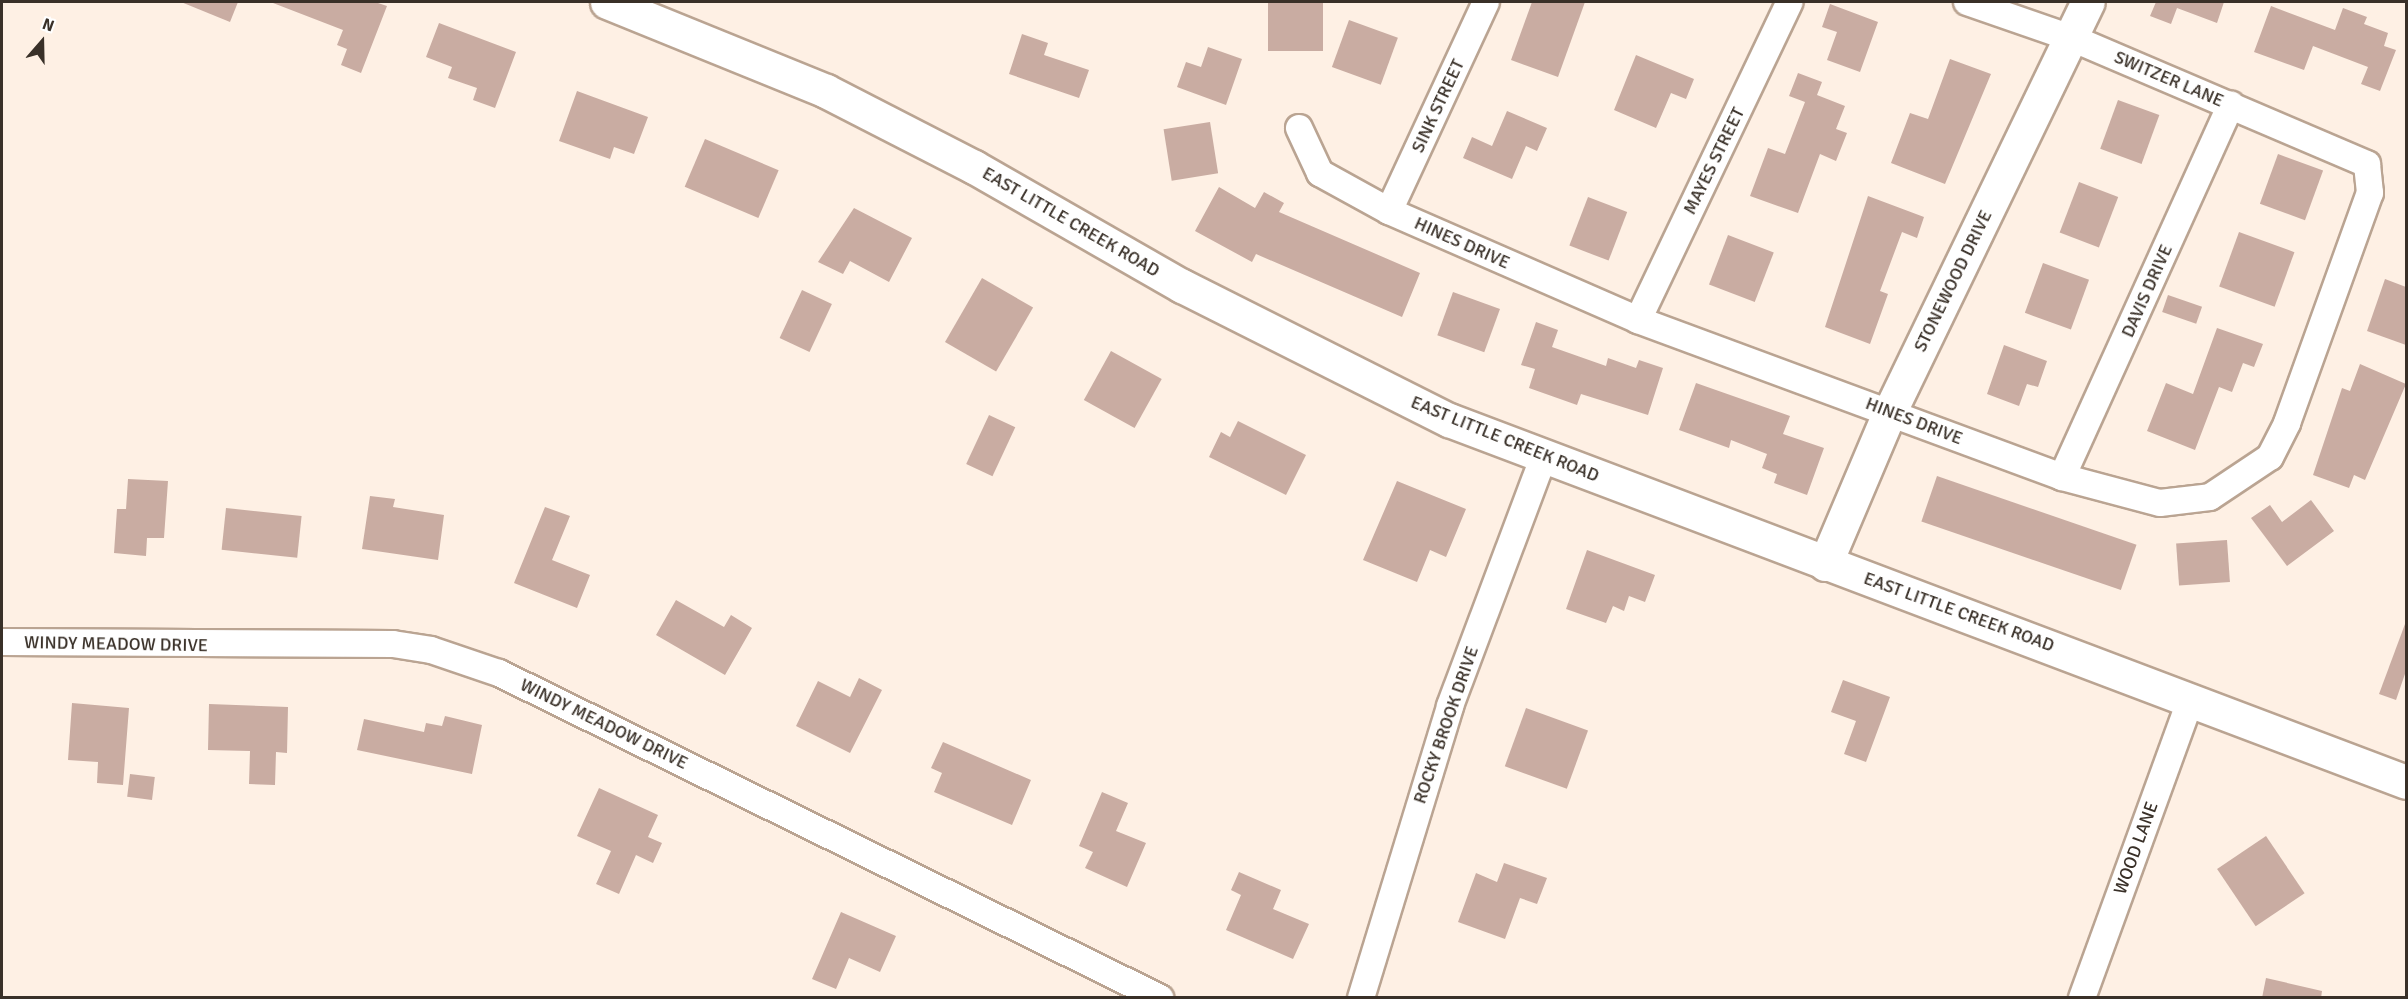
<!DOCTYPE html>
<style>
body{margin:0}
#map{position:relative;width:2408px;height:999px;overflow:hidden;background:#fef0e4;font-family:Signika,sans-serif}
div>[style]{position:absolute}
.building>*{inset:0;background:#c9aca2;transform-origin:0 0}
.roads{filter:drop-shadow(2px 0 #baa492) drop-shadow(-2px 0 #baa492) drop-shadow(0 2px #baa492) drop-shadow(0 -2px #baa492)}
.street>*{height:26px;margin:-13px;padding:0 13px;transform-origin:13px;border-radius:13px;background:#fff}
.secondary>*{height:33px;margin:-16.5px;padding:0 16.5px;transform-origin:16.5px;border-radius:16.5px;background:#fff}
span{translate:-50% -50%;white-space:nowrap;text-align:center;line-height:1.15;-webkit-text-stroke:5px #fff;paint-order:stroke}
.street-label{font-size:18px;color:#393028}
.frame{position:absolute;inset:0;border:3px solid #393028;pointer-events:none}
.north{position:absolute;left:12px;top:12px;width:60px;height:60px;-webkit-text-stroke:4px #fff;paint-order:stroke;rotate:20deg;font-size:16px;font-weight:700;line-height:24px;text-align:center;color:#393028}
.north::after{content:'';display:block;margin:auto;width:21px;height:27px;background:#393028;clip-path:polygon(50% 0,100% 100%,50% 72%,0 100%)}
</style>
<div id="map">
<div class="building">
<div style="clip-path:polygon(181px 2px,238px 2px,230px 22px)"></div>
<div style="clip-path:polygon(375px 2px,387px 6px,361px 73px,341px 65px,347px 49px,337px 45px,343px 30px,273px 3px)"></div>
<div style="left:1268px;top:2px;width:55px;height:49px"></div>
<div style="clip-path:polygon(1532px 2px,1585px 2px,1558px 77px,1511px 60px)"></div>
<div style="clip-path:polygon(2156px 2px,2224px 2px,2217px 23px,2177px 8px,2171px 24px,2150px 16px)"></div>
<div style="clip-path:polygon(1830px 4px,1878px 22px,1860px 72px,1827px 60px,1837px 32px,1822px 27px)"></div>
<div style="clip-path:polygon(2271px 6px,2335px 30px,2343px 8px,2367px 17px,2364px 24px,2388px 33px,2384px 46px,2396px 50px,2380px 91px,2361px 84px,2368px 67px,2313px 46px,2304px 70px,2254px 52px)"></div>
<div style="left:1349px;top:20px;width:52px;height:50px;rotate:20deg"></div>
<div style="clip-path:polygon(439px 23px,516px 52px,495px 108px,473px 100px,477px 88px,448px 78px,452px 67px,426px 57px)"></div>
<div style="clip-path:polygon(1022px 34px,1048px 43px,1044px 55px,1089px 70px,1079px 98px,1009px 74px)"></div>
<div style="clip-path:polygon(1208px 47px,1242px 59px,1226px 105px,1177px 87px,1186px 62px,1201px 67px)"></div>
<div style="clip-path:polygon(1636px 55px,1694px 79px,1686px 99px,1671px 93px,1656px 128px,1614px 110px)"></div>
<div style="clip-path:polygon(1950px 59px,1991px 74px,1945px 184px,1891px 163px,1910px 113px,1928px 119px)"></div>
<div style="clip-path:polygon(1798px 73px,1822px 82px,1817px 95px,1845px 106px,1836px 129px,1847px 133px,1836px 161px,1820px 154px,1798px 213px,1750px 196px,1768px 148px,1785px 154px,1805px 102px,1789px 96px)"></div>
<div style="clip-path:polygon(577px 91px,648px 117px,634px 154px,614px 147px,610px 159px,559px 141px)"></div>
<div style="left:2118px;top:100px;width:44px;height:52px;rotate:20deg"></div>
<div style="clip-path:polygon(1507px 111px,1547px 128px,1537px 151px,1526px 146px,1512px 179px,1463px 158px,1472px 137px,1492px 146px)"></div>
<div style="left:1210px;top:122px;width:52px;height:47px;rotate:81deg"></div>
<div style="left:705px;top:139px;width:80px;height:52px;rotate:23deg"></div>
<div style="left:2278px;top:154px;width:48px;height:53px;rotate:20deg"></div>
<div style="left:2079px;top:182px;width:42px;height:54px;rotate:21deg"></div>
<div style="clip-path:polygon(1219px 187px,1255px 208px,1264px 192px,1284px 203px,1279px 212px,1420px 273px,1402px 317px,1256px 254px,1252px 262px,1195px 231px)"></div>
<div style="clip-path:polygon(1868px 196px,1924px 217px,1917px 238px,1902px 232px,1880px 291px,1888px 294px,1870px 344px,1825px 327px)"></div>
<div style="left:1588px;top:197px;width:42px;height:52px;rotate:21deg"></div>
<div style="clip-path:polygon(854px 208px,912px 238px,889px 282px,850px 261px,843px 274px,818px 262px)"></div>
<div style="left:2239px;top:232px;width:59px;height:58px;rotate:20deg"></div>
<div style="left:1728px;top:235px;width:49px;height:53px;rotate:21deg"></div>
<div style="left:2043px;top:263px;width:49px;height:53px;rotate:20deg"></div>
<div style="left:982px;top:278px;width:59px;height:74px;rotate:30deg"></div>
<div style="clip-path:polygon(2385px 279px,2406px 287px,2406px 345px,2367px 331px)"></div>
<div style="left:802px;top:290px;width:33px;height:53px;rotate:25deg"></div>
<div style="left:1453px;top:292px;width:50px;height:46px;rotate:20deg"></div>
<div style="left:2168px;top:295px;width:36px;height:18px;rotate:19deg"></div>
<div style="clip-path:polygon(1536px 322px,1558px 330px,1552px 347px,1606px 366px,1608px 358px,1636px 368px,1639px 360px,1663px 368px,1648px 415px,1581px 394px,1577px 405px,1529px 388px,1535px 369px,1521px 365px)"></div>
<div style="clip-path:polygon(2217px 328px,2263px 344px,2254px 367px,2243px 363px,2232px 392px,2219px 387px,2195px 450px,2147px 431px,2166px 383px,2193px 394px)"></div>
<div style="clip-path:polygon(2004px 345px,2047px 361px,2038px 387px,2027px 384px,2019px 406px,1987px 394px)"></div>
<div style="left:1111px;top:351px;width:58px;height:56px;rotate:29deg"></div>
<div style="clip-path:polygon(2360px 364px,2406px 384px,2365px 480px,2354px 475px,2349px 488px,2313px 475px,2342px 388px,2350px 391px)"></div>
<div style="clip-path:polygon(1696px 383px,1790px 416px,1783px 434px,1824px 448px,1807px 495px,1774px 483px,1777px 474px,1762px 468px,1767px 454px,1731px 440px,1729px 448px,1679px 430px)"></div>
<div style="left:989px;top:415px;width:29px;height:54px;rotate:25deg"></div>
<div style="clip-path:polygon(1238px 421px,1306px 455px,1286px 495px,1209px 457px,1221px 432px,1230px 437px)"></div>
<div style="left:1937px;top:476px;width:211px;height:48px;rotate:19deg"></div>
<div style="clip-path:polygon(128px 479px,168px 481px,164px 538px,147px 538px,146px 556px,114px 553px,117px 509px,126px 509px)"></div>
<div style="clip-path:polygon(1397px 481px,1466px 509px,1446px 557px,1430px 550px,1417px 582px,1363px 560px)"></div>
<div style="clip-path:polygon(370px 496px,395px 499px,393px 507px,444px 515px,438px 560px,362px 549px)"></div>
<div style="clip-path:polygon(2311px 500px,2334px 531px,2287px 566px,2251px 518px,2270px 505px,2282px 522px)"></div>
<div style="clip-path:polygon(545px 507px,570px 516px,552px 560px,590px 575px,577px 608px,514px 583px)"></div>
<div style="left:226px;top:508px;width:76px;height:42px;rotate:6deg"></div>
<div style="left:2227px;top:540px;width:42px;height:51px;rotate:86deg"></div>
<div style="clip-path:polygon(1587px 550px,1655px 575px,1645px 602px,1629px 596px,1624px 611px,1613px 606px,1606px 623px,1566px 609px)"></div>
<div style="clip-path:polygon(676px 600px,724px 627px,731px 615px,752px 628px,725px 675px,656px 635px)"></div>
<div style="clip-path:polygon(2405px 624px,2406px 671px,2396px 700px,2379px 694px)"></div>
<div style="clip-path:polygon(859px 678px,882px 690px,850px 753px,796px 726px,818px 681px,850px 697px)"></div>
<div style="clip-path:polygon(1843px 680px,1890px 697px,1866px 762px,1844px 754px,1856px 721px,1831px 712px)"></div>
<div style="clip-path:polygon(72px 703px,129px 708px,123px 785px,97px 783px,98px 762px,68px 760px)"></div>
<div style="clip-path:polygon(209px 704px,288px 707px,287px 753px,276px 752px,275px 785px,249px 784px,250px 751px,208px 750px)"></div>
<div style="left:1526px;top:708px;width:66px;height:62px;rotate:20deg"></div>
<div style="clip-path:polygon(445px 716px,482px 725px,472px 774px,357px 750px,364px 719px,424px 732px,426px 723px,442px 726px)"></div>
<div style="clip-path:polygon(943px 742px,1031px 780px,1012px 825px,934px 792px,942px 773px,931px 768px)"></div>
<div style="left:130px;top:774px;width:25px;height:23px;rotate:7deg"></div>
<div style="clip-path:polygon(599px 788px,658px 815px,648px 837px,662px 843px,653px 863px,636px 855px,619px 894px,596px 884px,611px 851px,577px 836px)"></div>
<div style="clip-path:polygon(1102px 792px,1128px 803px,1116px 831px,1146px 843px,1127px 887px,1085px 868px,1093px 852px,1079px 846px)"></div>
<div style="left:2266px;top:836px;width:69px;height:59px;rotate:56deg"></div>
<div style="clip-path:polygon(1504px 863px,1547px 878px,1537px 904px,1520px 898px,1505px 939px,1458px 922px,1476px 873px,1497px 882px)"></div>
<div style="clip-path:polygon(1239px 872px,1281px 890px,1273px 909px,1309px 924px,1293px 959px,1226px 930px,1241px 895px,1231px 890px)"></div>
<div style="clip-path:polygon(841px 912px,896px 936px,880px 972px,849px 958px,836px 989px,812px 979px)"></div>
<div style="clip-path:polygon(2266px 978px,2322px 991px,2321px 998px,2262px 998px)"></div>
</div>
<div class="roads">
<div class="street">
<div style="left:1299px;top:128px;width:50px;rotate:65deg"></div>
<div style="left:1320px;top:173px;width:79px;rotate:28.8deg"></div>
<div style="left:1389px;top:211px;width:272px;rotate:23.6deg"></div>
<div style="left:1638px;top:320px;width:452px;rotate:20.3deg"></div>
<div style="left:2062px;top:477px;width:101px;rotate:14.9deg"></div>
<div style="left:2160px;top:503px;width:50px;rotate:-6.8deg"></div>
<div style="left:2210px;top:497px;width:72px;rotate:-33.7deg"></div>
<div style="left:2270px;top:457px;width:38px;rotate:-63deg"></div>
<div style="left:2287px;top:423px;width:245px;rotate:-70.2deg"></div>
<div style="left:2370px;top:193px;width:29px;rotate:-96deg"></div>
<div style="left:2367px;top:164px;width:322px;rotate:-156.9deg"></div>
<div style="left:2071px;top:38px;width:110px;rotate:-160.9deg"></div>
<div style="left:1389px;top:211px;width:230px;rotate:-65.1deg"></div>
<div style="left:1638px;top:320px;width:352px;rotate:-64.5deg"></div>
<div style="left:2062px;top:477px;width:409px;rotate:-65.6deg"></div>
<div style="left:2px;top:642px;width:391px;rotate:0.3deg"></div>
<div style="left:393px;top:644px;width:38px;rotate:9deg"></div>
<div style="left:431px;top:650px;width:72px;rotate:18.7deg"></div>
<div style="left:499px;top:673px;width:737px;rotate:26.18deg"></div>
<div style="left:1361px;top:998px;width:305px;rotate:-73deg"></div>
<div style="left:1450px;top:706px;width:267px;rotate:-69.4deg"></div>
<div style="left:2082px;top:998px;width:318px;rotate:-70deg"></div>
</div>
<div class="secondary">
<div style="left:607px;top:2px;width:236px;rotate:22.1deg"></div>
<div style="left:826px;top:91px;width:166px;rotate:27.2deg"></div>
<div style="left:974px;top:167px;width:240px;rotate:29.8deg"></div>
<div style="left:1182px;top:286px;width:299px;rotate:26.7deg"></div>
<div style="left:1449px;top:420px;width:1023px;rotate:20.72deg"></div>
<div style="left:1825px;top:564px;width:166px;rotate:-67deg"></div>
<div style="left:1890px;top:411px;width:454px;rotate:-64.2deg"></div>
</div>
</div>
<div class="street-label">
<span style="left:2169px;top:79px;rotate:23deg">SWITZER LANE</span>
<span style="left:1438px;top:106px;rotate:-65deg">SINK STREET</span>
<span style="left:1714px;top:161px;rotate:-64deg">MAYES STREET</span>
<span style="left:1071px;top:222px;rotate:30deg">EAST LITTLE CREEK ROAD</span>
<span style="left:1462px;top:243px;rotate:24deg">HINES DRIVE</span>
<span style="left:1953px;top:281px;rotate:-64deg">STONEWOOD DRIVE</span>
<span style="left:2147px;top:291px;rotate:-66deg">DAVIS DRIVE</span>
<span style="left:1914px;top:421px;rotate:21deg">HINES DRIVE</span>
<span style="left:1505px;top:439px;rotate:22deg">EAST LITTLE CREEK ROAD</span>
<span style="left:1959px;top:612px;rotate:20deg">EAST LITTLE CREEK ROAD</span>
<span style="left:116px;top:644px;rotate:1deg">WINDY MEADOW DRIVE</span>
<span style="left:604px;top:724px;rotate:26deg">WINDY MEADOW DRIVE</span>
<span style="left:1446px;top:725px;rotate:-71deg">ROCKY BROOK DRIVE</span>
<span style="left:2136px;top:848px;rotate:-70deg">WOOD LANE</span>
</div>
<div class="frame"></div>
<div class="north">N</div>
</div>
